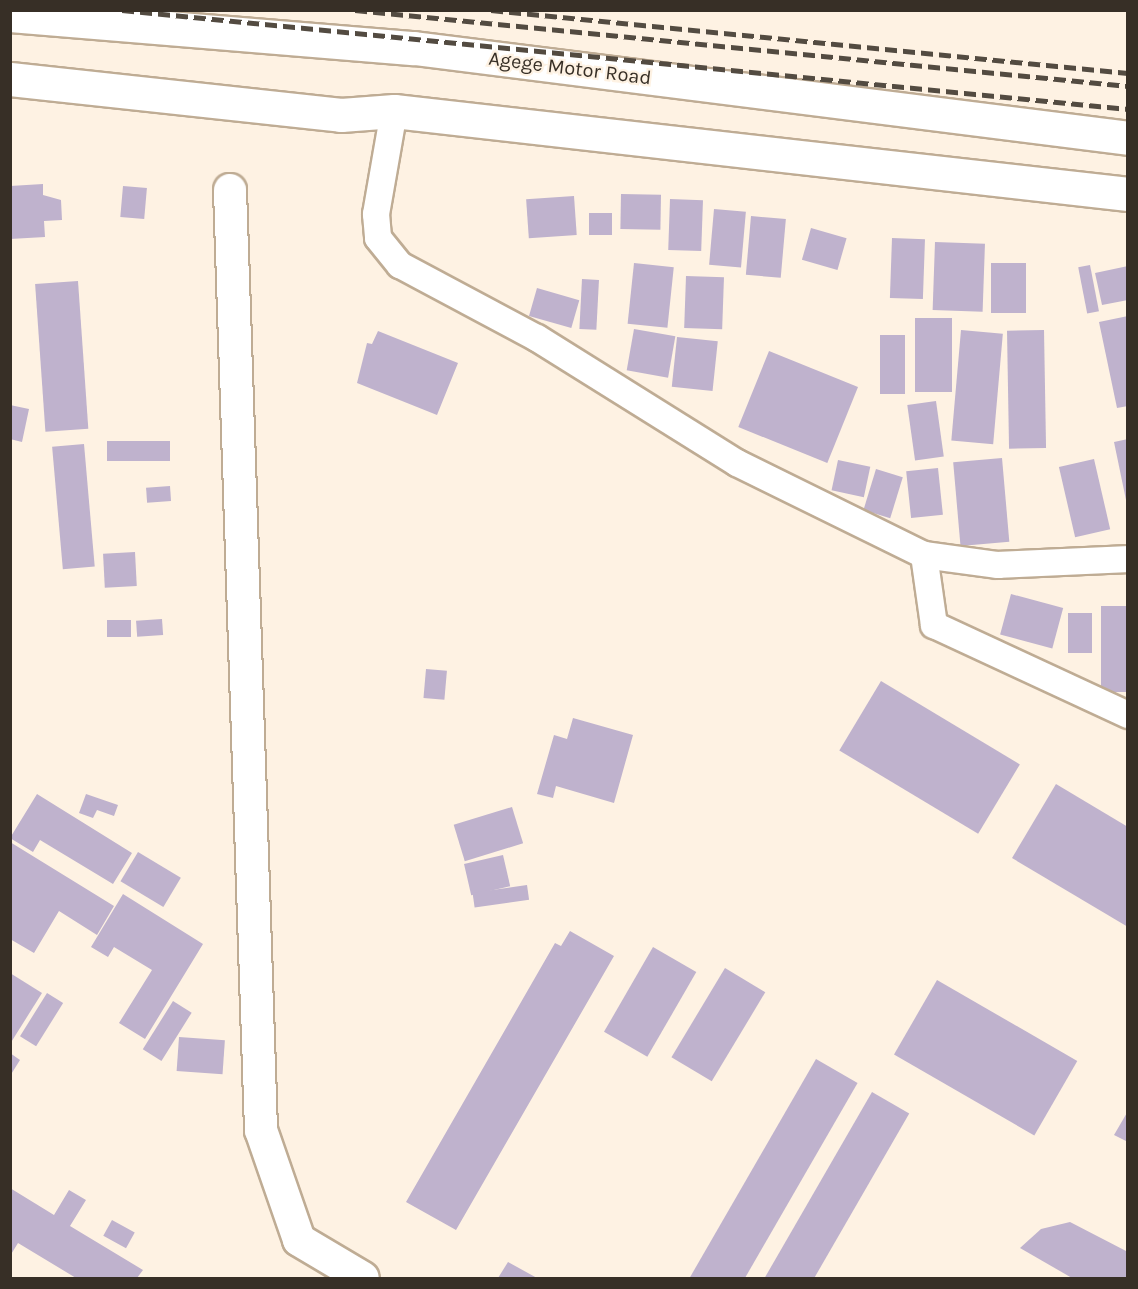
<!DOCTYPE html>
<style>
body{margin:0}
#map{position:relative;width:1138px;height:1289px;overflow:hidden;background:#fef2e3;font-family:Karla,sans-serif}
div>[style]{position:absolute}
.building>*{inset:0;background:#bfb2cd;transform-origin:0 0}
.roads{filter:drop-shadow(2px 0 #bfac94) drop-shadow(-2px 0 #bfac94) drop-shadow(0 2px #bfac94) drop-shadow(0 -2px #bfac94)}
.minor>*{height:26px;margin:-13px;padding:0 13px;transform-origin:13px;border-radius:13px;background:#fff}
.tertiary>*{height:32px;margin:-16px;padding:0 16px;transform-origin:16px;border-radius:16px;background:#fff}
.trunk>*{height:33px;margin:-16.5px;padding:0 16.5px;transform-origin:16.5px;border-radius:16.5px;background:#fff}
.rail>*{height:4.5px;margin-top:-2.25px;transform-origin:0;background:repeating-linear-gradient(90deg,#534b41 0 12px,transparent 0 18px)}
span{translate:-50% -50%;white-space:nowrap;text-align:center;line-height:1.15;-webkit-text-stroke:4.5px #fef2e3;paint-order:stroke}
.street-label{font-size:20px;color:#372f26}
.frame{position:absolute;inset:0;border:12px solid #372f26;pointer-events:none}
</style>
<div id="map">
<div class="building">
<div style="clip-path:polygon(43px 184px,43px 195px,61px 200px,62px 220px,44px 221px,45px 237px,10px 239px,10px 186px)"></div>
<div style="left:123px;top:186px;width:24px;height:31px;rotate:5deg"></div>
<div style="left:621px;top:194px;width:40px;height:35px;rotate:1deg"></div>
<div style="left:574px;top:196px;width:39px;height:48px;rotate:86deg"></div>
<div style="left:670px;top:199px;width:33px;height:51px;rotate:2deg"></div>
<div style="left:714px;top:209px;width:32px;height:56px;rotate:5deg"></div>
<div style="left:589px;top:213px;width:23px;height:22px"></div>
<div style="left:751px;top:216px;width:35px;height:59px;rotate:5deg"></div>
<div style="left:811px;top:228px;width:37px;height:33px;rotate:16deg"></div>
<div style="left:892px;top:238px;width:33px;height:60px;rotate:2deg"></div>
<div style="left:935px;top:242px;width:50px;height:68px;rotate:2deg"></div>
<div style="left:634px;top:263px;width:40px;height:61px;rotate:6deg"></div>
<div style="left:991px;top:263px;width:35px;height:50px"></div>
<div style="left:1090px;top:265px;width:47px;height:12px;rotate:79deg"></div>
<div style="clip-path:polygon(1128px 266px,1128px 300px,1102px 305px,1095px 273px)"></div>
<div style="left:686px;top:276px;width:38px;height:52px;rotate:2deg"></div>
<div style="left:582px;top:279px;width:17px;height:50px;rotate:3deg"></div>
<div style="left:78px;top:281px;width:148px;height:43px;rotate:86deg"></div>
<div style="left:537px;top:288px;width:44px;height:29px;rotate:16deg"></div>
<div style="clip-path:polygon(1128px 316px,1128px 406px,1117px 408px,1099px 322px)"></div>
<div style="left:915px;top:318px;width:37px;height:74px"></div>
<div style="left:634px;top:329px;width:42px;height:42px;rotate:10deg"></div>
<div style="left:961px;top:330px;width:42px;height:111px;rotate:5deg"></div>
<div style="left:1044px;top:330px;width:118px;height:37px;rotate:89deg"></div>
<div style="clip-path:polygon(378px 331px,458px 363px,437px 415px,357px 383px,367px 343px,372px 344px)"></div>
<div style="left:880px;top:335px;width:25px;height:59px"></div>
<div style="left:677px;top:337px;width:41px;height:50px;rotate:6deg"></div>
<div style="left:769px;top:351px;width:96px;height:82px;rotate:22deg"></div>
<div style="left:936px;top:401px;width:56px;height:29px;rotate:82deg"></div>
<div style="clip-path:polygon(10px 405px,29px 409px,22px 442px,10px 439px)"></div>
<div style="clip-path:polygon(1128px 439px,1128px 500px,1126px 500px,1114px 442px)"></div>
<div style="left:170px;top:441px;width:20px;height:63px;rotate:90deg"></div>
<div style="left:84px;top:444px;width:123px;height:32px;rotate:85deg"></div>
<div style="left:1002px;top:458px;width:84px;height:49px;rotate:85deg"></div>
<div style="left:1094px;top:459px;width:72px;height:36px;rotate:77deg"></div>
<div style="left:838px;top:460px;width:33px;height:31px;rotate:12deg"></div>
<div style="left:938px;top:468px;width:47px;height:32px;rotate:84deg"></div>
<div style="left:876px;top:469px;width:28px;height:43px;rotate:17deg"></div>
<div style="left:170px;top:486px;width:15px;height:24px;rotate:86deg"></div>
<div style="left:135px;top:552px;width:34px;height:32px;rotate:87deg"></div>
<div style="left:1011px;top:594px;width:54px;height:42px;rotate:15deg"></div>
<div style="left:1128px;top:606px;width:86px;height:27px;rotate:90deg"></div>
<div style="left:1068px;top:613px;width:24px;height:40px"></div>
<div style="left:162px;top:619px;width:16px;height:26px;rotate:86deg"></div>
<div style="left:131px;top:620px;width:17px;height:24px;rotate:90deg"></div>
<div style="left:426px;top:669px;width:21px;height:29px;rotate:5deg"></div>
<div style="left:881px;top:681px;width:162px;height:81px;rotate:31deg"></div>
<div style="clip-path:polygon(573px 718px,633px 735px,614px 803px,556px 786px,553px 798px,537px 794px,554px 735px,567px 739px)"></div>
<div style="clip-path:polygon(1056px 784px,1128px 827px,1128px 927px,1012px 858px)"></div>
<div style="clip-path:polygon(37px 794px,132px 853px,113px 884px,40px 840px,33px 852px,10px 838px)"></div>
<div style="clip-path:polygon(86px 794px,118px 805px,114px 816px,97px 810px,93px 818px,79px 813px)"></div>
<div style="left:512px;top:807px;width:38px;height:61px;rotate:73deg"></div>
<div style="clip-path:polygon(10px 842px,114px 906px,97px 935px,59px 911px,34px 953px,10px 939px)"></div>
<div style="left:138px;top:852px;width:50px;height:34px;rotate:31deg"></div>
<div style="left:503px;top:855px;width:32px;height:40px;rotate:77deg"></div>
<div style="left:527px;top:885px;width:15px;height:55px;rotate:82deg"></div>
<div style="clip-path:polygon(123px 894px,203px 944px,145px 1039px,119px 1023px,152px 970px,114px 947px,108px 957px,91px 947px)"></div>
<div style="clip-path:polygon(570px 931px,614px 956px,456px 1230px,406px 1202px,555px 943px,561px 946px)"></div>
<div style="left:653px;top:947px;width:50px;height:98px;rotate:30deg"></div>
<div style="left:725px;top:968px;width:47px;height:104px;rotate:31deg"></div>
<div style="clip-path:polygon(10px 973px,42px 993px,10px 1044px)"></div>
<div style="left:937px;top:980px;width:162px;height:86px;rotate:30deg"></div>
<div style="left:47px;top:993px;width:19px;height:51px;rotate:32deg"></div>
<div style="left:173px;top:1001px;width:22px;height:57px;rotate:32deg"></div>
<div style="left:179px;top:1037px;width:46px;height:34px;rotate:4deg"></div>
<div style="clip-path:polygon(10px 1053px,20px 1060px,10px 1076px)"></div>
<div style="left:816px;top:1059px;width:48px;height:254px;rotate:30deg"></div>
<div style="left:872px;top:1092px;width:43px;height:216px;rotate:30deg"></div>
<div style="clip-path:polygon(1128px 1111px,1128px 1142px,1114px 1135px)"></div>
<div style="clip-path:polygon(10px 1188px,54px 1215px,69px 1190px,86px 1200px,70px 1226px,143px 1270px,137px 1278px,76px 1278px,18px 1243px,10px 1256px)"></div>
<div style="left:112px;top:1220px;width:26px;height:18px;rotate:29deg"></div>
<div style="clip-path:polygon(1070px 1222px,1128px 1252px,1128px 1278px,1072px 1278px,1020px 1248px,1041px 1229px)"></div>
<div style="clip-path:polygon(508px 1262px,537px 1278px,498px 1278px)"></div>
</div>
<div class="roads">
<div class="minor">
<div style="left:394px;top:111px;width:105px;rotate:99.9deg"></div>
<div style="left:376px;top:214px;width:24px;rotate:85deg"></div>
<div style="left:378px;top:238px;width:35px;rotate:51deg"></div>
<div style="left:400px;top:265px;width:155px;rotate:28.1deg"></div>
<div style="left:537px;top:338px;width:236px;rotate:32deg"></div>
<div style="left:737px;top:463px;width:208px;rotate:26.2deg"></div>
<div style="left:924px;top:555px;width:75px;rotate:7.7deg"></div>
<div style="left:998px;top:565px;width:130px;rotate:-2.6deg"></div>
<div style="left:924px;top:555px;width:71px;rotate:81.9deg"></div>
<div style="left:934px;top:625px;width:214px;rotate:24.9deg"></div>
</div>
<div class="tertiary">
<div style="left:230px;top:190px;width:941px;rotate:88.11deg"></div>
<div style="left:261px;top:1130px;width:116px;rotate:70.9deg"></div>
<div style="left:299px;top:1240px;width:74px;rotate:30.7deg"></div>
</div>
<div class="trunk">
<div style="left:10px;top:15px;width:405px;rotate:4.7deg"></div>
<div style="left:414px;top:48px;width:720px;rotate:7.18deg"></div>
<div style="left:10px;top:79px;width:333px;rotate:6.2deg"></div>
<div style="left:341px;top:115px;width:53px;rotate:-4.3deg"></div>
<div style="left:394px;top:111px;width:739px;rotate:6.45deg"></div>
</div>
</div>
<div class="rail">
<div style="left:122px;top:10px;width:1011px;rotate:5.62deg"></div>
<div style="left:355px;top:10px;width:777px;rotate:5.62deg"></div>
<div style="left:491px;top:10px;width:640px;rotate:5.65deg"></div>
</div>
<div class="street-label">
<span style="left:570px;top:68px;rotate:7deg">Agege Motor Road</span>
</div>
<div class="frame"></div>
</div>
